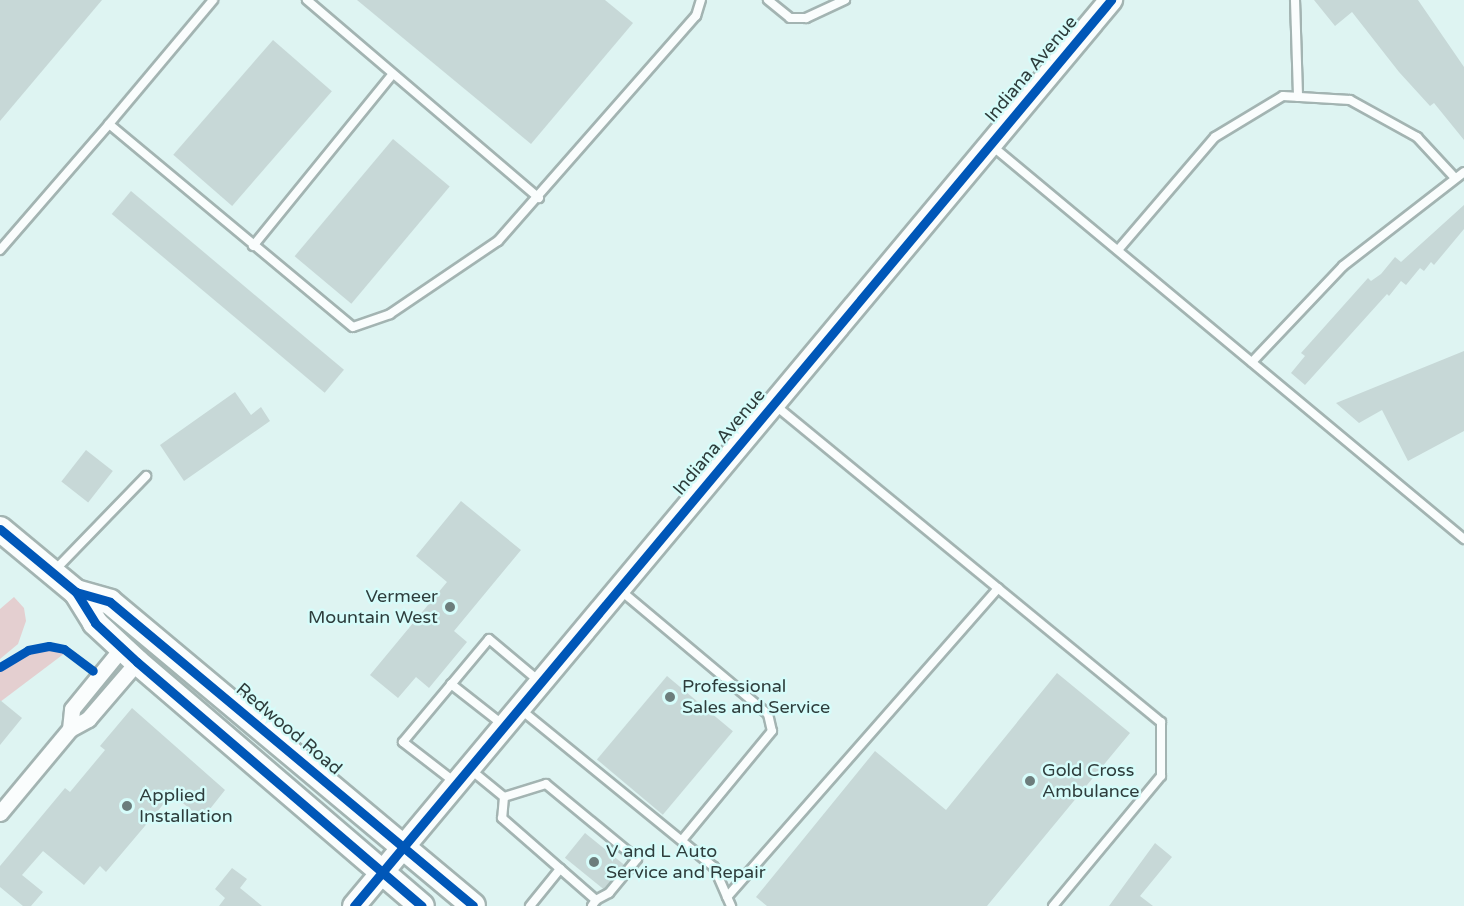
<!DOCTYPE html>
<style>
body{margin:0}
#map{position:relative;width:1464px;height:906px;overflow:hidden;background:#def4f2;font-family:"Varela Round",sans-serif}
div>[style]{position:absolute}
.green>*{inset:0;background:#e4cfd0}
.building>*{inset:0;background:#c7d8d7;transform-origin:0 0}
.roads{filter:drop-shadow(2px 0 #a3b4b2) drop-shadow(-2px 0 #a3b4b2) drop-shadow(0 2px #a3b4b2) drop-shadow(0 -2px #a3b4b2)}
.lane>*{height:8px;margin:-4px;padding:0 4px;transform-origin:4px;border-radius:4px;background:#fafdfd}
.street>*{height:15px;margin:-7.5px;padding:0 7.5px;transform-origin:7.5px;border-radius:7.5px;background:#fafdfd}
.secondary>*{height:22px;margin:-11px;padding:0 11px;transform-origin:11px;border-radius:11px;background:#fafdfd}
.primary>*{height:24px;margin:-12px;padding:0 12px;transform-origin:12px;border-radius:12px;background:#fafdfd}
.cycleway>*{height:9px;margin:-4.5px;padding:0 4.5px;transform-origin:4.5px;border-radius:4.5px;background:#0057b8}
.dots>*{width:16px;height:16px;translate:-50% -50%;box-sizing:border-box;border:3px solid #d6fcfa;border-radius:50%}
span{translate:-50% -50%;white-space:nowrap;text-align:center;line-height:1.15;-webkit-text-stroke:5px #d6fcfa;paint-order:stroke}
.street-label{font-size:18px;color:#2e3d3c}
.poi-label{font-size:18px;color:#2e3d3c}
.right{translate:-100% -50%;text-align:right}
.left{translate:0 -50%;text-align:left}
</style>
<div id="map">
<div class="green">
<div style="clip-path:polygon(14px 597px,24px 608px,26px 621px,18px 644px,0 659px,0 609px)"></div>
<div style="clip-path:polygon(52px 649px,65px 653px,0 702px,0 671px,20px 657px)"></div>
</div>
<div class="building">
<div style="clip-path:polygon(0 0,102px 0,0 121px)"></div>
<div style="clip-path:polygon(357px 0,605px 0,633px 23px,531px 144px)"></div>
<div style="clip-path:polygon(1314px 0,1418px 0,1464px 67px,1464px 140px,1434px 103px,1430px 106px,1399px 72px,1352px 12px,1335px 26px)"></div>
<div style="left:273px;top:40px;width:78px;height:152px;rotate:41deg"></div>
<div style="left:393px;top:139px;width:74px;height:153px;rotate:40deg"></div>
<div style="left:131px;top:191px;width:278px;height:30px;rotate:40deg"></div>
<div style="clip-path:polygon(1464px 205px,1464px 229px,1434px 265px,1431px 262px,1424px 271px,1420px 268px,1406px 285px,1401px 281px,1389px 296px,1387px 294px,1305px 385px,1291px 373px,1305px 356px,1301px 353px,1368px 278px,1371px 281px,1381px 274px,1395px 257px,1401px 262px)"></div>
<div style="clip-path:polygon(1464px 351px,1464px 431px,1408px 461px,1382px 410px,1359px 423px,1336px 403px)"></div>
<div style="clip-path:polygon(235px 392px,251px 415px,261px 407px,270px 421px,184px 481px,160px 445px)"></div>
<div style="left:86px;top:450px;width:34px;height:40px;rotate:38deg"></div>
<div style="clip-path:polygon(461px 501px,521px 550px,454px 631px,467px 642px,429px 688px,416px 677px,398px 698px,370px 675px,447px 582px,416px 556px)"></div>
<div style="clip-path:polygon(1057px 673px,1130px 733px,987px 906px,767px 906px,756px 897px,875px 751px,946px 810px)"></div>
<div style="left:667px;top:676px;width:86px;height:109px;rotate:40deg"></div>
<div style="clip-path:polygon(0 700px,22px 718px,0 745px)"></div>
<div style="clip-path:polygon(132px 708px,225px 790px,202px 819px,172px 794px,106px 872px,100px 866px,84px 885px,43px 851px,22px 875px,43px 892px,31px 906px,23px 906px,0 887px,0 866px,65px 788px,70px 792px,105px 750px,100px 746px)"></div>
<div style="left:585px;top:833px;width:50px;height:32px;rotate:39deg"></div>
<div style="clip-path:polygon(1155px 843px,1172px 857px,1140px 896px,1153px 906px,1109px 906px)"></div>
<div style="clip-path:polygon(232px 868px,247px 879px,240px 888px,262px 906px,219px 906px,225px 898px,215px 889px)"></div>
</div>
<div class="roads">
<div class="lane">
<div style="left:307px;top:0;width:305px;rotate:40.5deg"></div>
<div style="left:768px;top:0;width:28px;rotate:39deg"></div>
<div style="left:790px;top:18px;width:16px"></div>
<div style="left:806px;top:18px;width:43px;rotate:-24.8deg"></div>
<div style="left:1295px;top:0;width:97px;rotate:88.2deg"></div>
<div style="left:109px;top:124px;width:162px;rotate:-50deg"></div>
<div style="left:991px;top:145px;width:616px;rotate:39.79deg"></div>
<div style="left:253px;top:246px;width:220px;rotate:-50.9deg"></div>
<div style="left:0;top:250px;width:167px;rotate:-49.1deg"></div>
<div style="left:109px;top:124px;width:317px;rotate:39.8deg"></div>
<div style="left:353px;top:327px;width:39px;rotate:-19deg"></div>
<div style="left:390px;top:314px;width:130px;rotate:-34.1deg"></div>
<div style="left:498px;top:241px;width:300px;rotate:-48.7deg"></div>
<div style="left:696px;top:16px;width:17px;rotate:-73deg"></div>
<div style="left:1118px;top:250px;width:149px;rotate:-49.4deg"></div>
<div style="left:1215px;top:137px;width:79px;rotate:-31.1deg"></div>
<div style="left:1283px;top:96px;width:67px;rotate:3.4deg"></div>
<div style="left:1350px;top:100px;width:77px;rotate:28.9deg"></div>
<div style="left:1417px;top:137px;width:56px;rotate:47.2deg"></div>
<div style="left:1252px;top:362px;width:132px;rotate:-46.5deg"></div>
<div style="left:1343px;top:266px;width:153px;rotate:-37.8deg"></div>
<div style="left:776px;top:406px;width:498px;rotate:39.4deg"></div>
<div style="left:1161px;top:722px;width:54px;rotate:90deg"></div>
<div style="left:1161px;top:776px;width:169px;rotate:129.7deg"></div>
<div style="left:55px;top:570px;width:131px;rotate:-45.9deg"></div>
<div style="left:620px;top:590px;width:193px;rotate:40deg"></div>
<div style="left:768px;top:714px;width:17px;rotate:77deg"></div>
<div style="left:772px;top:731px;width:141px;rotate:129.5deg"></div>
<div style="left:451px;top:684px;width:65px;rotate:38.1deg"></div>
<div style="left:520px;top:709px;width:250px;rotate:39.2deg"></div>
<div style="left:714px;top:867px;width:43px;rotate:66.4deg"></div>
<div style="left:471px;top:770px;width:43px;rotate:39.3deg"></div>
<div style="left:504px;top:797px;width:21px;rotate:95deg"></div>
<div style="left:502px;top:818px;width:125px;rotate:41.1deg"></div>
<div style="left:596px;top:900px;width:7px;rotate:124deg"></div>
<div style="left:456px;top:783px;width:67px;rotate:-142.3deg"></div>
<div style="left:403px;top:742px;width:134px;rotate:-50.1deg"></div>
<div style="left:489px;top:639px;width:67px;rotate:40.1deg"></div>
<div style="left:504px;top:797px;width:44px;rotate:-17.2deg"></div>
<div style="left:546px;top:784px;width:118px;rotate:39.5deg"></div>
<div style="left:637px;top:859px;width:44px;rotate:129.5deg"></div>
<div style="left:609px;top:893px;width:15px;rotate:152deg"></div>
<div style="left:727px;top:897px;width:411px;rotate:-48.7deg"></div>
<div style="left:530px;top:906px;width:48px;rotate:-51deg"></div>
</div>
<div class="street">
<div style="left:70px;top:729px;width:20px;rotate:-84deg"></div>
<div style="left:72px;top:709px;width:79px;rotate:-50.7deg"></div>
<div style="left:0;top:813px;width:109px;rotate:-50.2deg"></div>
<div style="left:70px;top:729px;width:21px;rotate:-29deg"></div>
<div style="left:88px;top:719px;width:75px;rotate:-49.3deg"></div>
</div>
<div class="secondary">
<div style="left:354px;top:906px;width:1181px;rotate:-50.12deg"></div>
</div>
<div class="primary">
<div style="left:0;top:529px;width:99px;rotate:39.7deg"></div>
<div style="left:76px;top:592px;width:36px;rotate:58deg"></div>
<div style="left:95px;top:623px;width:57px;rotate:42.9deg"></div>
<div style="left:137px;top:662px;width:375px;rotate:40.6deg"></div>
<div style="left:76px;top:592px;width:35px;rotate:16deg"></div>
<div style="left:110px;top:602px;width:473px;rotate:39.9deg"></div>
</div>
</div>
<div class="cycleway">
<div style="left:0;top:529px;width:99px;rotate:39.7deg"></div>
<div style="left:76px;top:592px;width:36px;rotate:58deg"></div>
<div style="left:95px;top:623px;width:57px;rotate:42.9deg"></div>
<div style="left:137px;top:662px;width:375px;rotate:40.6deg"></div>
<div style="left:76px;top:592px;width:35px;rotate:16deg"></div>
<div style="left:110px;top:602px;width:473px;rotate:39.9deg"></div>
<div style="left:0;top:667px;width:33px;rotate:-31deg"></div>
<div style="left:28px;top:650px;width:21px;rotate:-11deg"></div>
<div style="left:49px;top:646px;width:15px;rotate:11deg"></div>
<div style="left:64px;top:649px;width:36px;rotate:37deg"></div>
<div style="left:354px;top:906px;width:1181px;rotate:-50.12deg"></div>
</div>
<div class="dots">
<div style="left:450px;top:607px;background:#6c7d7c"></div>
<div style="left:670px;top:697px;background:#6c7d7c"></div>
<div style="left:1030px;top:781px;background:#6c7d7c"></div>
<div style="left:127px;top:806px;background:#6c7d7c"></div>
<div style="left:594px;top:862px;background:#6c7d7c"></div>
</div>
<div class="street-label">
<span style="left:1031px;top:69px;rotate:-50deg">Indiana Avenue</span>
<span style="left:719px;top:442px;rotate:-50deg">Indiana Avenue</span>
<span style="left:289px;top:729px;rotate:40deg">Redwood Road</span>
</div>
<div class="poi-label">
<span class="right" style="left:438px;top:607px">Vermeer<br>Mountain West</span>
<span class="left" style="left:682px;top:697px">Professional<br>Sales and Service</span>
<span class="left" style="left:1042px;top:781px">Gold Cross<br>Ambulance</span>
<span class="left" style="left:139px;top:806px">Applied<br>Installation</span>
<span class="left" style="left:606px;top:862px">V and L Auto<br>Service and Repair</span>
</div>
</div>
